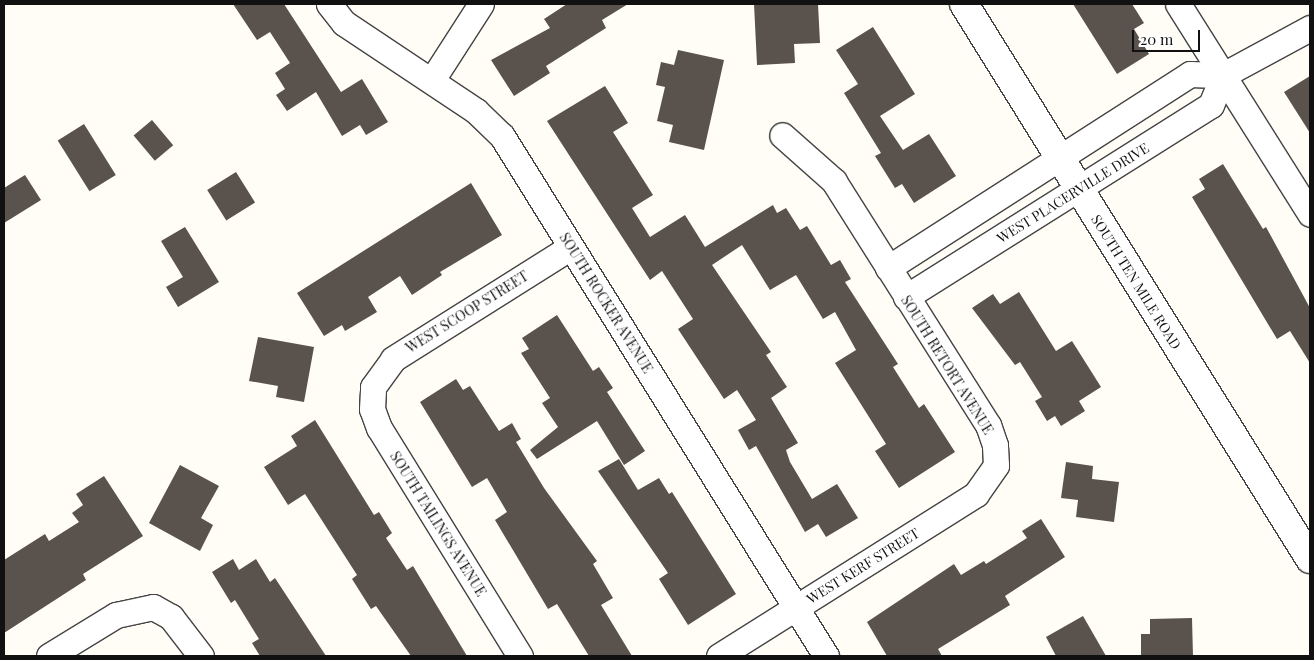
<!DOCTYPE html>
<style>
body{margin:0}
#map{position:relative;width:1314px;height:660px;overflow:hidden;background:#fffdf5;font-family:"Playfair Display",serif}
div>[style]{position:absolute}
.building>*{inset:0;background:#5a524d;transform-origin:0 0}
.roads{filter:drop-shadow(1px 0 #444) drop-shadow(-1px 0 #444) drop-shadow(0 1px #444) drop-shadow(0 -1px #444)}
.minor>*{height:25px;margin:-12.5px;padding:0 12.5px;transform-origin:12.5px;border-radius:12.5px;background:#fff}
.tertiary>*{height:28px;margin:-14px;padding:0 14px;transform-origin:14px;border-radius:14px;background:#fff}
span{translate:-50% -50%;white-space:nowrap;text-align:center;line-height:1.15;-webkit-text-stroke:5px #fff;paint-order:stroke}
.street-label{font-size:14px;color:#111}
.frame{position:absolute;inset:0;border:5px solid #111;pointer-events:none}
.scale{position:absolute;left:1132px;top:30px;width:68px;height:22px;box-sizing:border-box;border:2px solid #111;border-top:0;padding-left:6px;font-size:15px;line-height:18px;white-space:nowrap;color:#111;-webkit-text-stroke:4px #fff;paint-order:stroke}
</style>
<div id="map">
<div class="building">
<div style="clip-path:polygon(233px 4px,284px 4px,341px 92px,362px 79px,388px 122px,366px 135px,360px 125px,342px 136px,316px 92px,287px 111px,276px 95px,285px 89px,275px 73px,290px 63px,270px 32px,257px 40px)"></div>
<div style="clip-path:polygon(567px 4px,628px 4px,602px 20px,606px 28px,546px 66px,550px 73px,514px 96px,491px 60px,550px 28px,544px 19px)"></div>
<div style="clip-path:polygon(754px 4px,818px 4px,820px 43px,794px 44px,795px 63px,757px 65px)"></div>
<div style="clip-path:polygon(1073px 4px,1132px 4px,1144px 23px,1134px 29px,1149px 54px,1117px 74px)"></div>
<div style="clip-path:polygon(873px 27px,915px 94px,880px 116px,903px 150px,929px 134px,956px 176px,914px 203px,902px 184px,895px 188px,875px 156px,881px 153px,844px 93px,858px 84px,836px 50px)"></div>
<div style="clip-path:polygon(678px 50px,724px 60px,704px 150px,669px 142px,673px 125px,657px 121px,665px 87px,656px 85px,661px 62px,674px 65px)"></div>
<div style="clip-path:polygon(1310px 76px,1310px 133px,1284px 92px)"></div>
<div style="clip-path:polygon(605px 86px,628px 123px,613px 132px,653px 195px,632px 208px,650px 237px,685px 215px,705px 247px,773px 205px,777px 213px,786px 208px,800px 230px,807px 226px,831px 265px,840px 260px,851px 279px,845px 282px,898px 364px,893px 367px,919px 408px,924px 404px,955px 452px,899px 488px,875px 451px,886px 444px,835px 363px,856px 350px,835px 312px,823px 319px,796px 275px,770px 290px,742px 245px,712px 265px,771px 352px,766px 355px,787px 387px,771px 398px,798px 443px,786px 450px,790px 462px,812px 499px,837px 484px,858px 518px,826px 537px,818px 524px,805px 532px,756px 446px,749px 450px,738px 430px,756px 420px,737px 390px,724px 399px,678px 329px,693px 319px,662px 271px,650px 280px,547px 121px)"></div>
<div style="left:152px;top:120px;width:33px;height:24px;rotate:50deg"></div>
<div style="left:84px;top:124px;width:60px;height:31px;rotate:58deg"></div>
<div style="clip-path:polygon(1223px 164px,1263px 229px,1266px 227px,1310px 308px,1310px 363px,1290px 331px,1277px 339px,1192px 197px,1205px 189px,1199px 179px)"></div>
<div style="left:236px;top:172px;width:36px;height:34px;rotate:58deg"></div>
<div style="clip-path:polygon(25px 175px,41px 200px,4px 223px,4px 188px)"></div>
<div style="clip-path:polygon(471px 183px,502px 235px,440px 272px,442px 275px,412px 295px,400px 276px,368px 297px,377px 312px,345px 331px,342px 325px,324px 336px,297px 293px)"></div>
<div style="clip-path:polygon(185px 227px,219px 282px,178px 307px,166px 287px,183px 277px,161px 241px)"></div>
<div style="clip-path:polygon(1019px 292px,1056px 351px,1072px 341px,1101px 387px,1079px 401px,1085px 411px,1061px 426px,1055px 416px,1047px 421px,1035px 401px,1042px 397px,1020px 362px,1015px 365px,972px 308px,993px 294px,1000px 304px)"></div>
<div style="clip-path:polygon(557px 315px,593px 371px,599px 367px,613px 388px,607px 392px,645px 451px,624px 465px,597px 421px,537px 459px,530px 450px,558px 427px,542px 403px,550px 398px,521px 353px,529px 349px,522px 338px)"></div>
<div style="clip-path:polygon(258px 337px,314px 347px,304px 402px,276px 397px,278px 386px,249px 381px)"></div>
<div style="clip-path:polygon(456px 379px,463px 390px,470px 386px,499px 431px,512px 423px,521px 439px,516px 442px,544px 488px,597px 561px,593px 564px,613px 598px,601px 605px,632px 656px,589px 656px,557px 604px,548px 609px,495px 520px,507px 512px,487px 478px,472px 487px,420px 402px)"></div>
<div style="clip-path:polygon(315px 420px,374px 515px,379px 512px,392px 533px,386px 538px,407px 570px,413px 566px,467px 656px,411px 656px,376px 606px,371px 609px,352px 579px,357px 575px,305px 494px,288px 505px,264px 467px,297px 446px,291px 436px)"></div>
<div style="clip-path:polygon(619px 459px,638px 490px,659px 478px,669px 494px,672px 492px,736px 594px,688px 625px,659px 579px,668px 573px,598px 471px)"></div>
<div style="clip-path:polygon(1066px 462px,1093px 466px,1092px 479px,1119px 482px,1114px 522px,1076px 517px,1078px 500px,1061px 498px)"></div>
<div style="clip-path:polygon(180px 465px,219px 486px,201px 518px,213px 525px,200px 551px,149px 523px)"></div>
<div style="clip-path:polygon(104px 476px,143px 536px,83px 574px,86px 580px,4px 633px,4px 560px,45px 534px,49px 541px,79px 522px,72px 513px,83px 505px,76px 494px)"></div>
<div style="clip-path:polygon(1041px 519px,1065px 557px,1005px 596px,1010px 605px,938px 649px,942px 656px,887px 656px,867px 622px,954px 564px,961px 575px,984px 561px,986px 564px,1027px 538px,1022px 531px)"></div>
<div style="clip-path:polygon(233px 559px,239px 570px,256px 559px,270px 582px,275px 578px,326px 656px,260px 656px,252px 643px,259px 639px,235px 600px,231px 603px,212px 572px)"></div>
<div style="clip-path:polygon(1083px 616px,1106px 656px,1056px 656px,1046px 637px)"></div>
<div style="clip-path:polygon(1192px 618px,1193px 656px,1141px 656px,1141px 634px,1150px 634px,1150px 619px)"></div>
</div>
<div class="roads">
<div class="minor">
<div style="left:329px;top:4px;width:24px;rotate:52deg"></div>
<div style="left:344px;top:23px;width:159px;rotate:33.7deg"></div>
<div style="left:476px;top:111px;width:36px;rotate:44deg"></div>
<div style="left:502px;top:136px;width:613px;rotate:58.07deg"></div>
<div style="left:1178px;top:4px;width:248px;rotate:57.8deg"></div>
<div style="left:432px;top:80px;width:90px;rotate:-57.2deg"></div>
<div style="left:888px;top:268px;width:359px;rotate:-32.7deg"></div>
<div style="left:1190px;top:74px;width:33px;rotate:2deg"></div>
<div style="left:1223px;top:75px;width:99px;rotate:-28.4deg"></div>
<div style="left:906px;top:297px;width:360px;rotate:-32.2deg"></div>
<div style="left:1211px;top:105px;width:32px;rotate:-68deg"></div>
<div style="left:49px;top:656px;width:79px;rotate:-31.5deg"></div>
<div style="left:116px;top:615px;width:38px;rotate:-12deg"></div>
<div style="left:153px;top:607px;width:21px;rotate:29deg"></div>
<div style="left:171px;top:617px;width:49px;rotate:52.4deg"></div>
<div style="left:520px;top:656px;width:268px;rotate:-121.7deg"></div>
<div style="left:379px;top:428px;width:20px;rotate:-110deg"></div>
<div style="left:372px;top:409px;width:22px;rotate:-87deg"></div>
<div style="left:373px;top:387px;width:34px;rotate:-54deg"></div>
<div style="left:393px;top:359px;width:210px;rotate:-32.2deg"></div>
<div style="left:719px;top:656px;width:304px;rotate:-32.2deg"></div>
<div style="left:976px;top:494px;width:35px;rotate:-55deg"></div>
<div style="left:996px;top:465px;width:20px;rotate:-93deg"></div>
<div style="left:995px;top:445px;width:21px;rotate:-109deg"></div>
<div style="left:988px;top:425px;width:289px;rotate:-122.3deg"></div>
<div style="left:834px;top:181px;width:69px;rotate:-138.5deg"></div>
</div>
<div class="tertiary">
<div style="left:964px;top:4px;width:654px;rotate:58.06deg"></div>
</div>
</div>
<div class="street-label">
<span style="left:1073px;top:193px;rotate:-32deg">WEST PLACERVILLE DRIVE</span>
<span style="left:1136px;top:282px;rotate:58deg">SOUTH TEN MILE ROAD</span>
<span style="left:606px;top:303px;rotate:58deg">SOUTH ROCKER AVENUE</span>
<span style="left:467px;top:312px;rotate:-32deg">WEST SCOOP STREET</span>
<span style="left:947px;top:365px;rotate:58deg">SOUTH RETORT AVENUE</span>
<span style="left:438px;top:524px;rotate:58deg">SOUTH TAILINGS AVENUE</span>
<span style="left:863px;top:566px;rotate:-32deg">WEST KERF STREET</span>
</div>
<div class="frame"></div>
<div class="scale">20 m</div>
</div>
